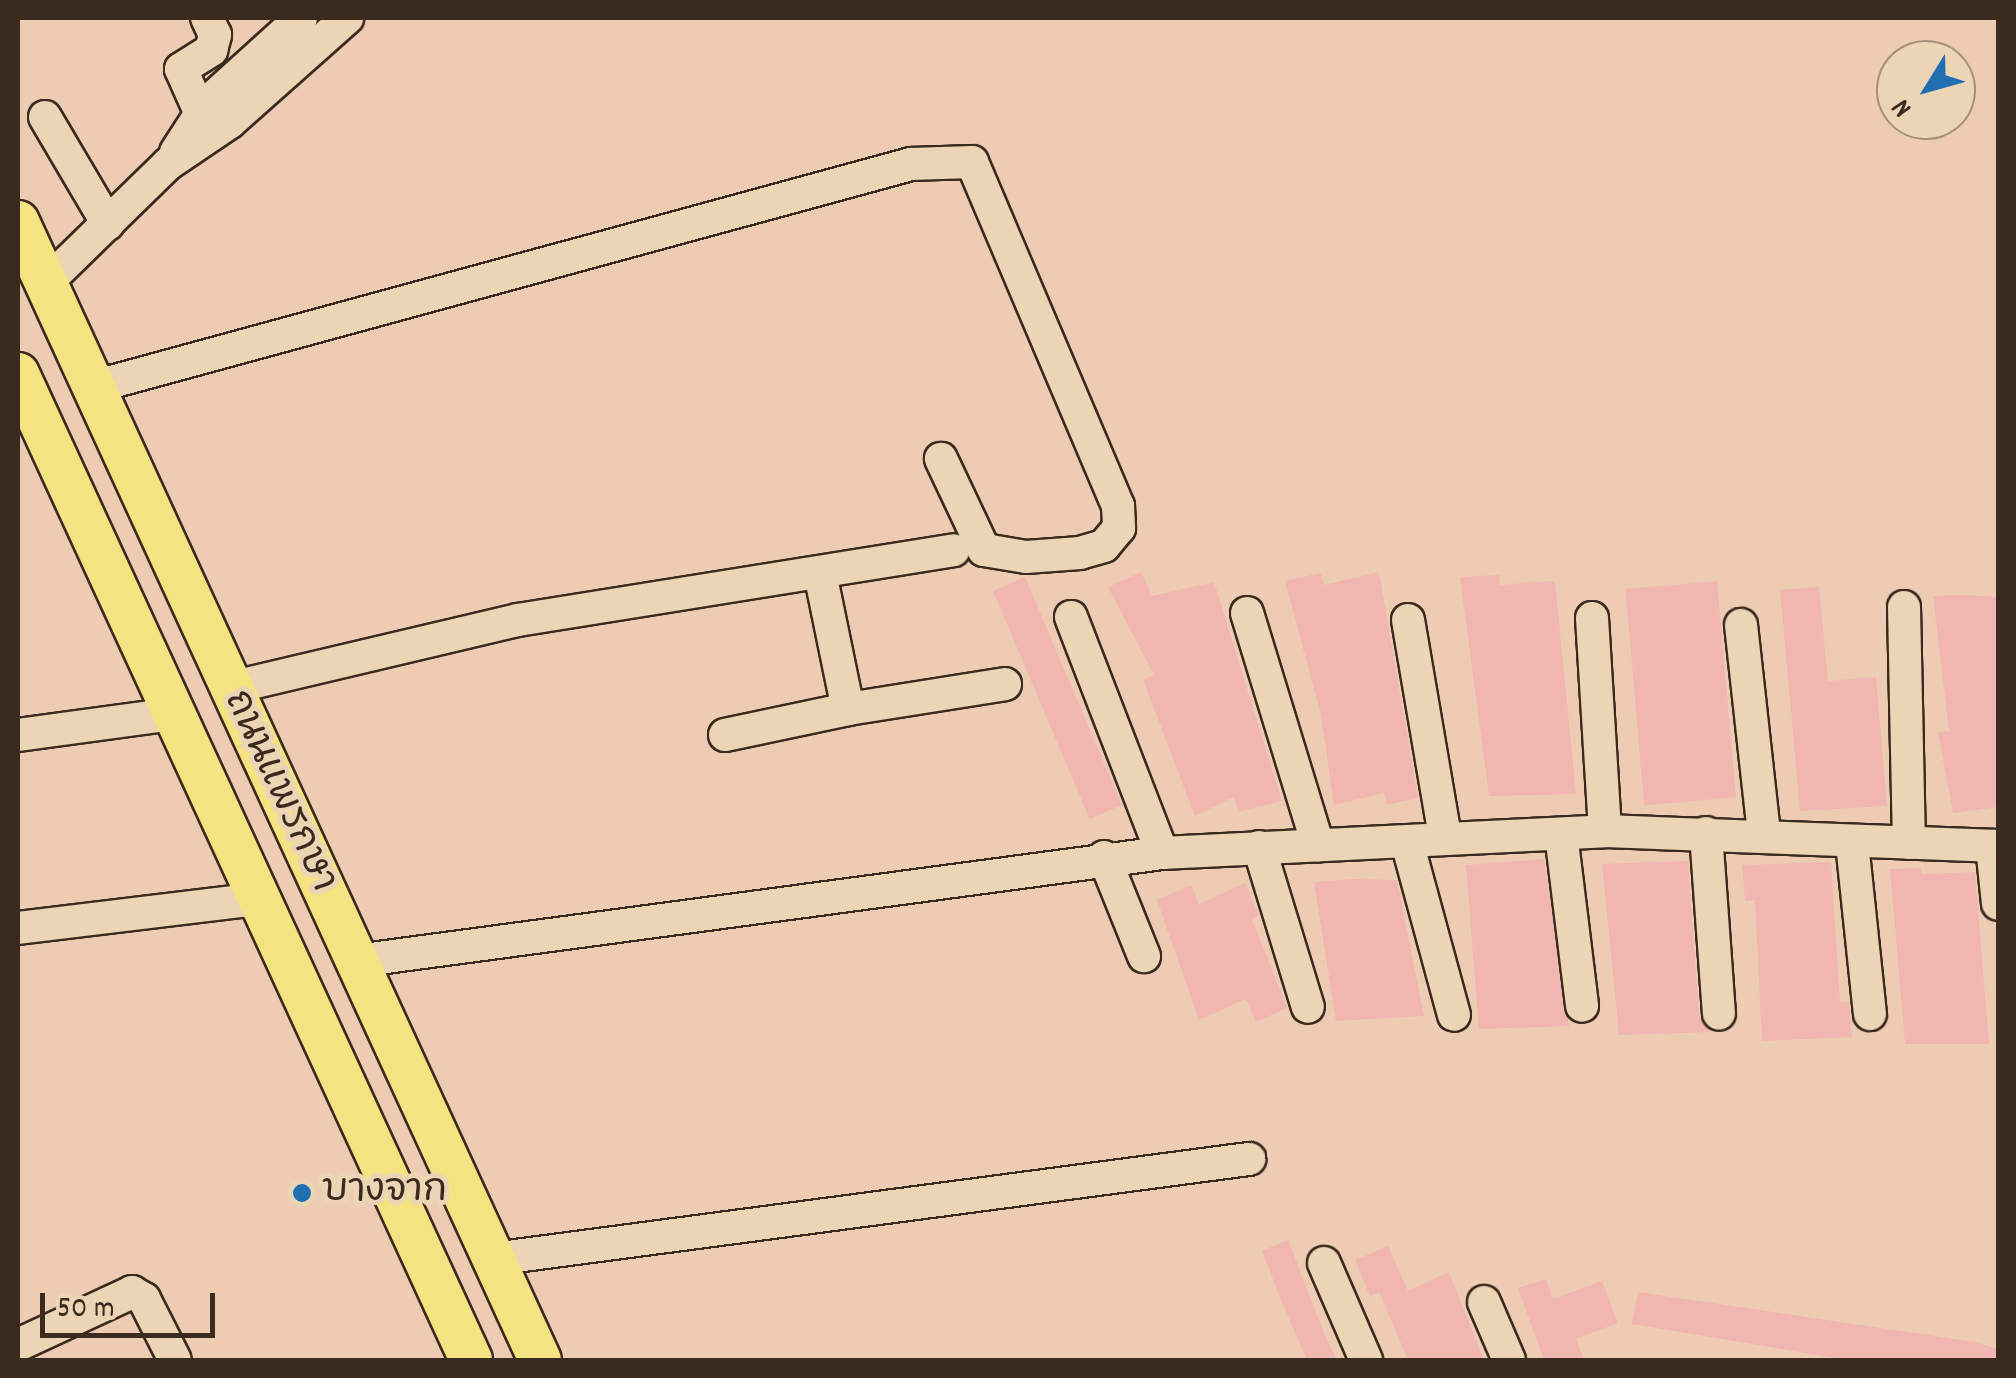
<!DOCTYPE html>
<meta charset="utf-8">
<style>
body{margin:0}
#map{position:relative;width:2016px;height:1378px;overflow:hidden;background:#edccb3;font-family:Dekko,"Playpen Sans Thai",sans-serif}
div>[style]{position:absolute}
.building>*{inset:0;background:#f2b6b0;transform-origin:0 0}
.roads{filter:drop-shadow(2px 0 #3b2a1e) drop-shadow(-2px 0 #3b2a1e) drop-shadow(0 2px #3b2a1e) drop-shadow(0 -2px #3b2a1e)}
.minor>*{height:32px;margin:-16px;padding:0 16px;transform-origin:16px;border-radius:16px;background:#ebd5b4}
.major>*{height:42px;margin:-21px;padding:0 21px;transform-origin:21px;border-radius:21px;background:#f5e382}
.dots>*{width:28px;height:28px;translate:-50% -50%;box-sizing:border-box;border:5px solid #ebd5b4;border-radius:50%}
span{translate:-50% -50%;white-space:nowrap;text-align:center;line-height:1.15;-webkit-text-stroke:10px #ebd5b4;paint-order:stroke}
.street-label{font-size:38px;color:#3b2a1e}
.poi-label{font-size:38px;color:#3b2a1e}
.left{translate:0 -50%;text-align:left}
.frame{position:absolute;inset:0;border:20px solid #3b2a1e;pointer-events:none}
.north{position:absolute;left:1876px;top:40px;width:100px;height:100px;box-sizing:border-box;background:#ebd5b4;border:2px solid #a59178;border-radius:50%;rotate:233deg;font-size:28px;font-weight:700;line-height:40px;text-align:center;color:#3b2a1e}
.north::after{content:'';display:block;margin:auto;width:35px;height:45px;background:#1f6fb2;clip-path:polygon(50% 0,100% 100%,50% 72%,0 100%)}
.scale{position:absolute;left:40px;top:1293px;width:175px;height:45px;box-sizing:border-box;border:5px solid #3b2a1e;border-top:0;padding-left:12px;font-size:30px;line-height:35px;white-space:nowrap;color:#3b2a1e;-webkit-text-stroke:8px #ebd5b4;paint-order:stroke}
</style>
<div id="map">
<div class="building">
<div style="clip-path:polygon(1141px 572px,1152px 596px,1214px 582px,1282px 801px,1238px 812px,1234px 797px,1195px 816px,1143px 680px,1154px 675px,1108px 587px)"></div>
<div style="clip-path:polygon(1379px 572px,1418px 798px,1387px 805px,1384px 793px,1334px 805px,1321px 715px,1285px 581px,1321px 573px,1324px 585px)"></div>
<div style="clip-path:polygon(1499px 575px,1500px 585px,1555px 581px,1576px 794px,1489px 796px,1460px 577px)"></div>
<div style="left:1025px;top:577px;width:248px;height:35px;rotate:67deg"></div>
<div style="left:1717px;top:581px;width:217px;height:92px;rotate:85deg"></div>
<div style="clip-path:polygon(1819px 587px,1828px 681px,1876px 677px,1887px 806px,1800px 811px,1780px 590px)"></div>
<div style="clip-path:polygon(1963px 595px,1998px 597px,1998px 807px,1953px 813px,1938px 732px,1949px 731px,1933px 596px)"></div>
<div style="clip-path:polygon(1544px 859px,1569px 1026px,1479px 1029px,1466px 865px)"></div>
<div style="clip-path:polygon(1688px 861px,1699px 1015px,1710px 1032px,1619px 1035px,1602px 864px)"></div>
<div style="clip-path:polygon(1831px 862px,1840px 1002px,1849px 1002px,1852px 1037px,1762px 1041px,1755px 900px,1745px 901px,1742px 865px)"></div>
<div style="clip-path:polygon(1921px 868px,1921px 874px,1975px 872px,1989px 1044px,1905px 1044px,1890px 869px)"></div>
<div style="clip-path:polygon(1353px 879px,1397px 880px,1424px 1016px,1336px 1021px,1314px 882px)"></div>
<div style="clip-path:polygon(1245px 883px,1259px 916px,1252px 919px,1287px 1008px,1256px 1022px,1246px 999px,1199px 1020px,1157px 900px,1191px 885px,1199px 904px)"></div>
<div style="clip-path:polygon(1288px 1240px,1326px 1338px,1337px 1360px,1307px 1360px,1281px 1300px,1262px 1251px)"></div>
<div style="clip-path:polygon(1388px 1246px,1408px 1291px,1449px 1272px,1484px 1360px,1408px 1360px,1379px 1292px,1370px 1296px,1355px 1260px)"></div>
<div style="clip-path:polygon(1546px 1279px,1553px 1299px,1602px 1281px,1618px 1323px,1576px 1339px,1584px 1360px,1544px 1360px,1518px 1288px)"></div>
<div style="clip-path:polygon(1638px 1292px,1975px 1342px,1998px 1349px,1998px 1360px,1847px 1360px,1632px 1324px)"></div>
</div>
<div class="roads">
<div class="minor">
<div style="left:201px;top:114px;width:49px;rotate:-114deg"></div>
<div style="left:181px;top:69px;width:36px;rotate:-32deg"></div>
<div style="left:211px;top:50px;width:16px;rotate:-75deg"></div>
<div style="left:215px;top:35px;width:19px;rotate:-115deg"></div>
<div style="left:45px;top:117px;width:124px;rotate:59.5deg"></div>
<div style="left:176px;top:152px;width:61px;rotate:-57.1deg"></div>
<div style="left:209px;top:101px;width:124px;rotate:-42.1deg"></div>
<div style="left:45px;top:284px;width:172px;rotate:-44.3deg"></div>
<div style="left:168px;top:164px;width:75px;rotate:-34.1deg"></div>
<div style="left:230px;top:122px;width:157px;rotate:-41.6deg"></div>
<div style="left:93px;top:387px;width:848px;rotate:-15.25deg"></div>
<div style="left:911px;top:164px;width:61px;rotate:-1.9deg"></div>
<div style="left:972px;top:162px;width:374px;rotate:67deg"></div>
<div style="left:1118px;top:506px;width:22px;rotate:87deg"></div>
<div style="left:1119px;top:528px;width:23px;rotate:130deg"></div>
<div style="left:1104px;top:546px;width:25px;rotate:164deg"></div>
<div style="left:1080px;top:553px;width:54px;rotate:175.8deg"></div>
<div style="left:1026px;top:557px;width:43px;rotate:-170.5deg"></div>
<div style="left:984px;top:550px;width:101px;rotate:-115.3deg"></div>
<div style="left:820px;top:573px;width:139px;rotate:78.4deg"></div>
<div style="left:848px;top:709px;width:159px;rotate:-9deg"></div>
<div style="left:1904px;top:607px;width:236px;rotate:88.8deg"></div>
<div style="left:1247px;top:613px;width:243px;rotate:73deg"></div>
<div style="left:1071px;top:617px;width:253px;rotate:68.9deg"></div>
<div style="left:1592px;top:618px;width:213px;rotate:86.5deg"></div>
<div style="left:1408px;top:620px;width:220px;rotate:80.3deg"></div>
<div style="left:1741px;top:625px;width:209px;rotate:83.7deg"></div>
<div style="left:230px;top:688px;width:296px;rotate:-13.3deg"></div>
<div style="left:518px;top:620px;width:441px;rotate:-9.1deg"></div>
<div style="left:18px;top:735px;width:156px;rotate:-7.7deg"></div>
<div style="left:725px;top:735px;width:126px;rotate:-11.9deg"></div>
<div style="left:1706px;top:833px;width:181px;rotate:85.9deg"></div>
<div style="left:1561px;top:834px;width:173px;rotate:83deg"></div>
<div style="left:1407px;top:842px;width:179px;rotate:74.8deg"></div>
<div style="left:1852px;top:843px;width:172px;rotate:84deg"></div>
<div style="left:1992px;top:846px;width:58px;rotate:84.1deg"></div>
<div style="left:1259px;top:847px;width:167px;rotate:73deg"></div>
<div style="left:1104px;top:857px;width:107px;rotate:68deg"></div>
<div style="left:18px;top:928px;width:243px;rotate:-6.9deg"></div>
<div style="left:356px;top:961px;width:813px;rotate:-7.63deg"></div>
<div style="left:1162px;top:853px;width:444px;rotate:-2.8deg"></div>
<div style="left:1605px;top:831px;width:393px;rotate:2.2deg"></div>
<div style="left:493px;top:1259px;width:763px;rotate:-7.54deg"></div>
<div style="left:1324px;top:1263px;width:106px;rotate:66.6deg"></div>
<div style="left:1484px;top:1302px;width:63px;rotate:66.7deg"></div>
<div style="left:18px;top:1345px;width:126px;rotate:-24.9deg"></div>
<div style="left:132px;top:1292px;width:14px;rotate:30deg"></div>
<div style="left:144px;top:1299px;width:68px;rotate:63.1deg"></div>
</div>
<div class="major">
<div style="left:18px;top:222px;width:1252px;rotate:65.36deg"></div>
<div style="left:18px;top:374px;width:1085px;rotate:65.32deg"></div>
</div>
</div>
<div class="dots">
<div style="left:302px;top:1193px;background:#1f6fb2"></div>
</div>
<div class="street-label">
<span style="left:278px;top:792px;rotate:65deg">ถนนแพรกษา</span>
</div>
<div class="poi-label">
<span class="left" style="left:322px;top:1193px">บางจาก</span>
</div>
<div class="frame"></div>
<div class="north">N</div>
<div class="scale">50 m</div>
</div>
